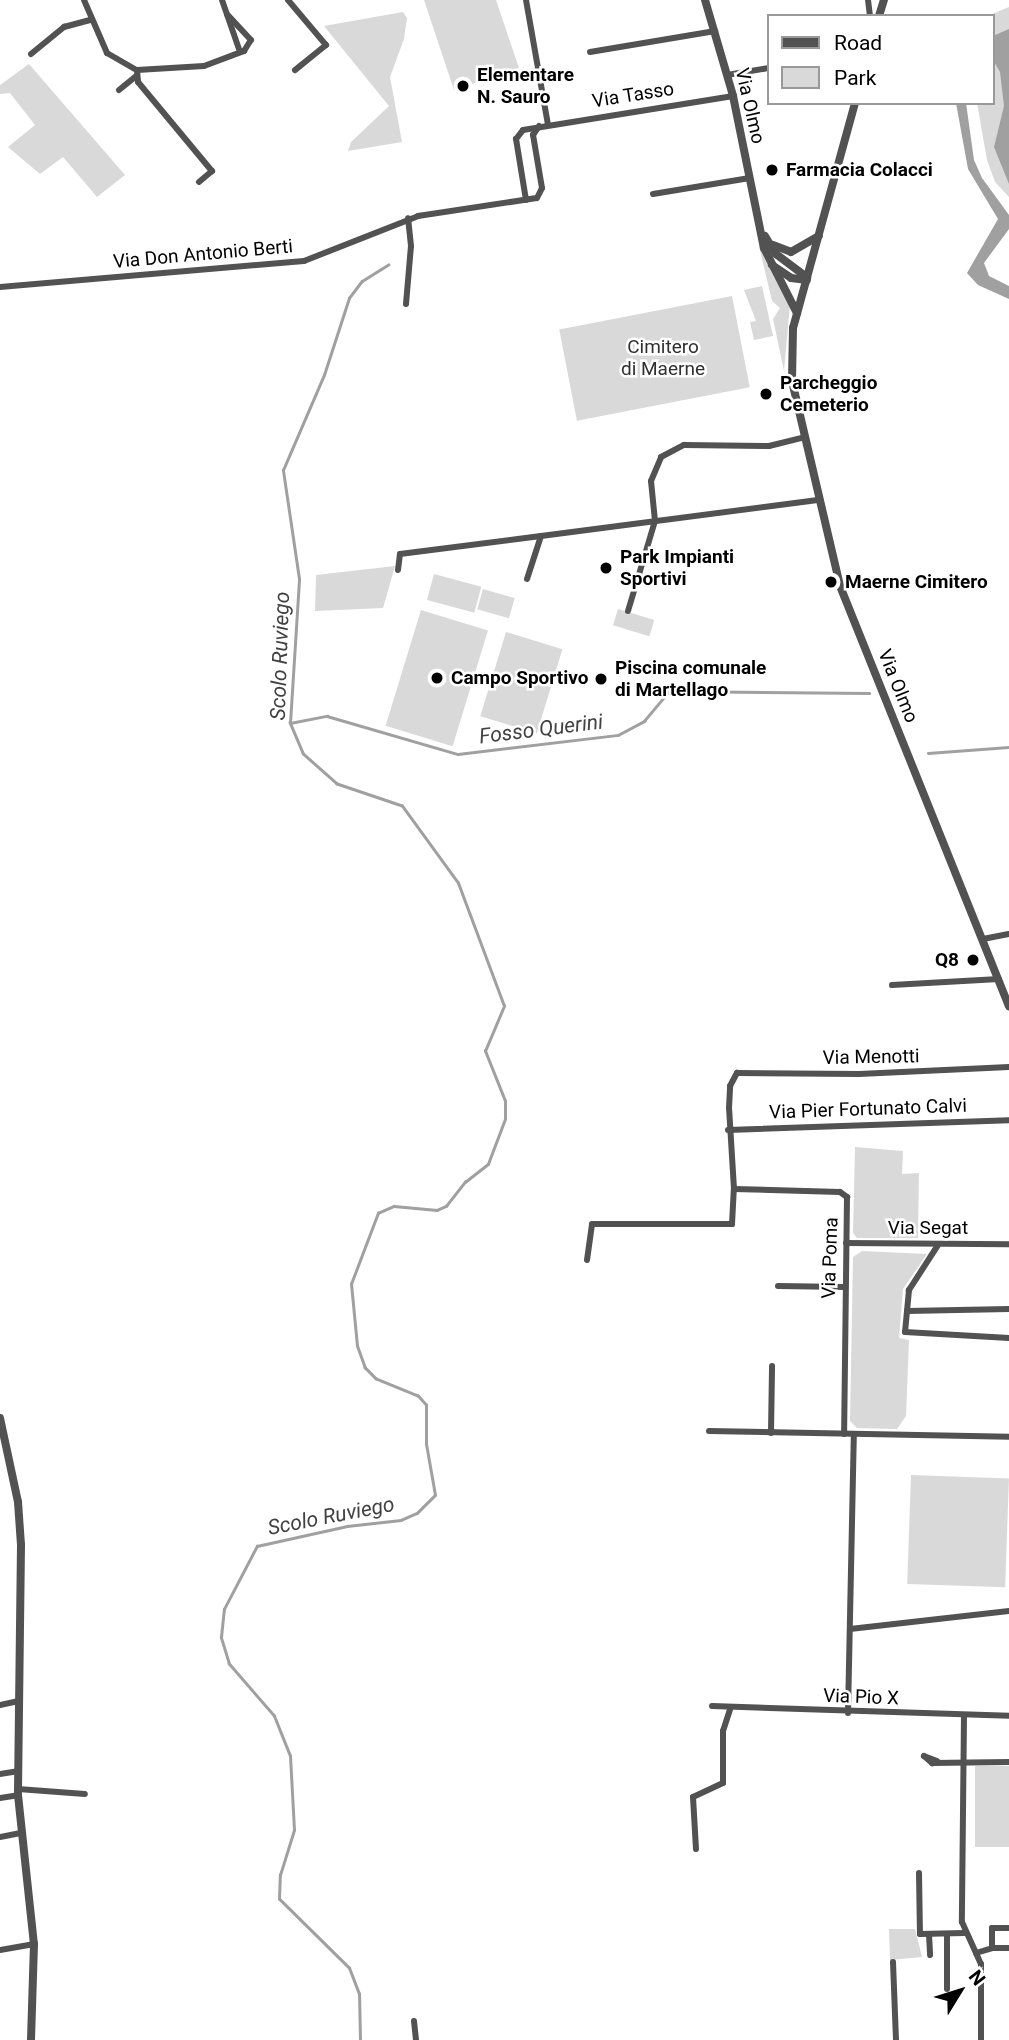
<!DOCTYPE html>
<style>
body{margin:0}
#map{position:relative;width:1009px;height:2040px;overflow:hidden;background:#fff;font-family:Roboto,sans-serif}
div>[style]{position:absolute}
.green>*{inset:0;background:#d9d9d9;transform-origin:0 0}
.water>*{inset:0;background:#a0a0a0}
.stream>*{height:2.5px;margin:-1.25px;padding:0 1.25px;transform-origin:1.25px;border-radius:1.25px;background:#a0a0a0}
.minor>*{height:6px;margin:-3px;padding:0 3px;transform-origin:3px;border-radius:3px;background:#525252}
.tertiary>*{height:8px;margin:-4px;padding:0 4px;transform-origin:4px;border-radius:4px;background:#525252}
.dots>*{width:19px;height:19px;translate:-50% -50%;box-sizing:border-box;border:4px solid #fff;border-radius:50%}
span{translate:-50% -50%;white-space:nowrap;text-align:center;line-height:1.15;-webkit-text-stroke:5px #fff;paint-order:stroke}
.poi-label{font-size:19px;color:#000;font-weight:700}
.left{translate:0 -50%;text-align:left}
.right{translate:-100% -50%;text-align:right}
.street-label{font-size:19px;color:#000}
.park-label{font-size:19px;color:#303030}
.water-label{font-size:21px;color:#414141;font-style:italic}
.legend{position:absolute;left:767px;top:14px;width:228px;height:91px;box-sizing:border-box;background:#fff;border:2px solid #999;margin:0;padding:9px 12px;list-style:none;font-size:21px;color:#000}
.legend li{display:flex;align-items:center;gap:14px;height:35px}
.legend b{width:35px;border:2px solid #999}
.north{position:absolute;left:925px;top:1956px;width:70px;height:70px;-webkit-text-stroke:5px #fff;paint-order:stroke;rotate:52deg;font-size:19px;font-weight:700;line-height:28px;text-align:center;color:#000}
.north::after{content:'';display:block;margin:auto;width:24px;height:32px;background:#000;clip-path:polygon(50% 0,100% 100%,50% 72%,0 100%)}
</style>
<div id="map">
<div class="green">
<div style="clip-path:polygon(424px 0,496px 0,519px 68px,454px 90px)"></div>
<div style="clip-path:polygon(1009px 7px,1009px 197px,995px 182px,987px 160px,977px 103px,993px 103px,993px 16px,987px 16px)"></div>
<div style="clip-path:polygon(403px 12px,407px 18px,404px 39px,390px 77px,402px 142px,348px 151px,351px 142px,389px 106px,324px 26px)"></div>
<div style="clip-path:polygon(29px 64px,125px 175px,97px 197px,63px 157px,40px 174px,8px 147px,35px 125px,10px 93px,0 94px,0 85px)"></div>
<div style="clip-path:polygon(759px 246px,790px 305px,784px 371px,773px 319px,780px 308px,772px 301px)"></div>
<div style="clip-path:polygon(762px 286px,773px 336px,754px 340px,750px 322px,756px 321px,744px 290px)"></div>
<div style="left:732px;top:296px;width:93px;height:176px;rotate:79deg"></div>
<div style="clip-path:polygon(395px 566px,383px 608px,315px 611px,316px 575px)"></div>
<div style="left:434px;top:574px;width:49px;height:27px;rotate:15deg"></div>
<div style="left:483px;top:589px;width:33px;height:21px;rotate:16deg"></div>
<div style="left:618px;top:609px;width:38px;height:17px;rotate:17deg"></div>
<div style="left:421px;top:610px;width:70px;height:121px;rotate:17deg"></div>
<div style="left:506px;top:632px;width:59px;height:88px;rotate:17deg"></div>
<div style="clip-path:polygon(855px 1147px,903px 1151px,902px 1174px,919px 1173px,918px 1238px,857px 1238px,853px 1233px)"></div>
<div style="clip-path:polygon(862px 1251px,927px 1254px,903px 1289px,899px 1338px,909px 1340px,906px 1416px,897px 1429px,857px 1428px,850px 1421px,853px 1257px)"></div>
<div style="left:911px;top:1475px;width:98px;height:109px;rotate:2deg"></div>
<div style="left:975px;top:1766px;width:34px;height:81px"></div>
<div style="clip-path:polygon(889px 1929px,915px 1929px,922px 1957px,890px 1960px)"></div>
</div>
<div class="water">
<div style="clip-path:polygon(1009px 29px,1009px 184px,994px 147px,1004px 106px,1000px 72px,993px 60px,993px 36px)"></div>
<div style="clip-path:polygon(956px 103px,966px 103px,974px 160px,982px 178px,1009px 215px,1009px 229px,984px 263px,989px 276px,1009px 286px,1009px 299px,978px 285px,967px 273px,998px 219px,968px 169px)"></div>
</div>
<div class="stream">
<div style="left:290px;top:723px;width:38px;rotate:-11deg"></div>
<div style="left:327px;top:716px;width:136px;rotate:16.2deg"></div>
<div style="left:458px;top:754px;width:161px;rotate:-6.8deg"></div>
<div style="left:618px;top:735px;width:30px;rotate:-28deg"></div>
<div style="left:644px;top:721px;width:39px;rotate:-50deg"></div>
<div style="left:669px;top:691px;width:200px;rotate:0.6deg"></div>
<div style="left:928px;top:753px;width:81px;rotate:-4.2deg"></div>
<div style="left:360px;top:2040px;width:46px;rotate:-91.2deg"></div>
<div style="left:359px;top:1994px;width:28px;rotate:-111deg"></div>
<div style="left:349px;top:1968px;width:98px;rotate:-135.4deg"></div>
<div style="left:279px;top:1899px;width:24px;rotate:-88deg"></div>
<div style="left:280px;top:1875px;width:47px;rotate:-72.7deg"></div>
<div style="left:294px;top:1830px;width:74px;rotate:-93.1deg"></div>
<div style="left:290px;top:1756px;width:43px;rotate:-111.8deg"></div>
<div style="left:274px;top:1716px;width:69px;rotate:-130.9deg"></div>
<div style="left:229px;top:1664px;width:28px;rotate:-107deg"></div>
<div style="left:221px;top:1637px;width:28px;rotate:-84deg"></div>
<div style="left:224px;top:1609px;width:71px;rotate:-62.4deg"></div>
<div style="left:257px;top:1546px;width:92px;rotate:-12.5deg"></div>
<div style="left:347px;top:1526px;width:54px;rotate:-6.3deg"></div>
<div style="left:401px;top:1520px;width:17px;rotate:-24deg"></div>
<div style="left:417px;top:1513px;width:25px;rotate:-45deg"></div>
<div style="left:435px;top:1495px;width:52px;rotate:-100deg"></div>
<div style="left:426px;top:1444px;width:39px;rotate:-90deg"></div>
<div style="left:426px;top:1405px;width:12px;rotate:-132deg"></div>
<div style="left:418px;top:1396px;width:45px;rotate:-158deg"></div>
<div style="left:376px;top:1379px;width:16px;rotate:-135deg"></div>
<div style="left:365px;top:1368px;width:23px;rotate:-110deg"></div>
<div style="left:357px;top:1346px;width:62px;rotate:-95.5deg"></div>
<div style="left:351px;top:1284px;width:76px;rotate:-69.2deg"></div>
<div style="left:378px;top:1213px;width:17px;rotate:-24deg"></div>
<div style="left:394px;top:1206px;width:43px;rotate:5.3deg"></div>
<div style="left:437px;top:1210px;width:10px;rotate:-24deg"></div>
<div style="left:446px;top:1206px;width:31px;rotate:-52deg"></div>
<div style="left:465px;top:1182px;width:29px;rotate:-38deg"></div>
<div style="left:488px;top:1164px;width:48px;rotate:-69.3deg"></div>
<div style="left:505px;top:1119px;width:18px;rotate:-90deg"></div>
<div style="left:505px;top:1101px;width:54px;rotate:-111.8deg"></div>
<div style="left:485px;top:1051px;width:49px;rotate:-67.1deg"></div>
<div style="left:504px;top:1006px;width:131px;rotate:-110.5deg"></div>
<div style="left:458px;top:883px;width:95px;rotate:-126deg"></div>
<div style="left:402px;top:806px;width:69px;rotate:-161.3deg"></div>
<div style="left:337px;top:784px;width:45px;rotate:-138.6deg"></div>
<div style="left:303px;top:754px;width:34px;rotate:-113deg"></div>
<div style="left:290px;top:723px;width:144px;rotate:-86.4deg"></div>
<div style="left:299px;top:579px;width:110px;rotate:-98.4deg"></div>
<div style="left:283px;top:470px;width:103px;rotate:-66.7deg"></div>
<div style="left:324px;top:375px;width:81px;rotate:-72deg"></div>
<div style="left:349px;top:298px;width:21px;rotate:-53deg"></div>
<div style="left:362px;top:281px;width:31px;rotate:-32deg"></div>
</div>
<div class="minor">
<div style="left:84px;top:0;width:58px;rotate:66.5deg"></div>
<div style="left:107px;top:53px;width:34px;rotate:30deg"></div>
<div style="left:137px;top:70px;width:67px;rotate:-3.4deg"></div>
<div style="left:204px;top:66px;width:43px;rotate:-20.6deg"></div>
<div style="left:244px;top:51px;width:13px;rotate:-58deg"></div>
<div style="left:251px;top:40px;width:35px;rotate:-133deg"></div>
<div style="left:222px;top:0;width:52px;rotate:70.9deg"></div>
<div style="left:288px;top:0;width:59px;rotate:49.8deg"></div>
<div style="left:326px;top:45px;width:40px;rotate:141deg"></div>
<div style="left:526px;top:0;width:127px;rotate:80deg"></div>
<div style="left:868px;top:0;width:16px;rotate:83deg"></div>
<div style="left:590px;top:52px;width:127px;rotate:-9.5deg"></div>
<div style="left:31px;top:54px;width:43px;rotate:-39.3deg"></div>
<div style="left:64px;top:27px;width:27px;rotate:-15deg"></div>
<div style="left:137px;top:70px;width:12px;rotate:85deg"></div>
<div style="left:138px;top:82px;width:116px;rotate:50.3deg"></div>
<div style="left:212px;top:171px;width:17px;rotate:140deg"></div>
<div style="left:727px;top:75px;width:43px;rotate:-9.5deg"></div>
<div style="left:119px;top:90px;width:22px;rotate:-39deg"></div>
<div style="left:653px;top:194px;width:98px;rotate:-9.4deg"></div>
<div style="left:526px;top:200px;width:62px;rotate:-99.3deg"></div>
<div style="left:516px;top:139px;width:11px;rotate:-52deg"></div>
<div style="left:523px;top:130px;width:213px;rotate:-9.2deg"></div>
<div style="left:0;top:287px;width:305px;rotate:-4.9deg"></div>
<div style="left:304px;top:261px;width:123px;rotate:-21.5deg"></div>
<div style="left:418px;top:216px;width:120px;rotate:-8.6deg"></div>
<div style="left:537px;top:198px;width:11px;rotate:-63deg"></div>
<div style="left:542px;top:188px;width:54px;rotate:-99.6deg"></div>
<div style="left:533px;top:135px;width:11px;rotate:-56deg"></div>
<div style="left:406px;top:304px;width:58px;rotate:-85.1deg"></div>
<div style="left:411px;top:246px;width:28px;rotate:-96deg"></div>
<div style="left:398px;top:570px;width:16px;rotate:-83deg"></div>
<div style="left:400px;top:554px;width:142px;rotate:-7.3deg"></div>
<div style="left:527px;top:579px;width:45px;rotate:-72deg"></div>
<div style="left:541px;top:536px;width:281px;rotate:-7.4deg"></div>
<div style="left:628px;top:611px;width:94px;rotate:-73.3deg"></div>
<div style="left:655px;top:521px;width:40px;rotate:-95.7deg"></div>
<div style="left:651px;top:481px;width:26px;rotate:-67deg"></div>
<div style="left:661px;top:457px;width:26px;rotate:-28deg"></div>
<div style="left:684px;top:445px;width:85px;rotate:0.7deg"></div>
<div style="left:769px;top:446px;width:37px;rotate:-14deg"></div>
<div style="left:983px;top:939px;width:26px;rotate:-11deg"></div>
<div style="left:892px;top:985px;width:107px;rotate:-3.2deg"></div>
<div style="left:728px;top:1130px;width:281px;rotate:-2deg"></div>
<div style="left:734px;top:1189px;width:106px;rotate:1.6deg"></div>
<div style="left:840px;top:1192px;width:9px;rotate:36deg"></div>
<div style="left:847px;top:1197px;width:237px;rotate:90.7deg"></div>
<div style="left:846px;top:1243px;width:163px;rotate:0.4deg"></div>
<div style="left:938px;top:1245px;width:54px;rotate:122.8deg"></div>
<div style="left:909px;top:1290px;width:42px;rotate:95.4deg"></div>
<div style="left:905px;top:1332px;width:104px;rotate:3.3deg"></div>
<div style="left:587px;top:1260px;width:36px;rotate:-82deg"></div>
<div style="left:592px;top:1224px;width:140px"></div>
<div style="left:732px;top:1224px;width:35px;rotate:-87deg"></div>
<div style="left:734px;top:1189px;width:81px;rotate:-93.5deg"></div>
<div style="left:729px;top:1108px;width:22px;rotate:-87deg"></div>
<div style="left:730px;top:1086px;width:15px;rotate:-62deg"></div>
<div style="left:737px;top:1073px;width:122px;rotate:0.5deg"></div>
<div style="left:859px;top:1074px;width:150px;rotate:-2.7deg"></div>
<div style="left:778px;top:1286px;width:66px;rotate:0.9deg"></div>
<div style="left:907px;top:1311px;width:102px;rotate:-1.1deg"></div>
<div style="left:709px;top:1431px;width:300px;rotate:1.1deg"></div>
<div style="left:771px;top:1433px;width:67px;rotate:-89.1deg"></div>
<div style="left:850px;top:1629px;width:160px;rotate:-6.5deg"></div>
<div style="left:0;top:1705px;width:19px;rotate:-12deg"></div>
<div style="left:712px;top:1706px;width:297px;rotate:1.9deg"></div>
<div style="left:848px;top:1713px;width:279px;rotate:-88.8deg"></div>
<div style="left:964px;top:1716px;width:206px;rotate:90.6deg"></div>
<div style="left:962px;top:1922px;width:46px;rotate:65.7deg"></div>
<div style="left:981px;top:1964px;width:76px;rotate:90deg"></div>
<div style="left:937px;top:1761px;width:14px;rotate:-159deg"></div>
<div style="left:924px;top:1756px;width:11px;rotate:41deg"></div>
<div style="left:932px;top:1763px;width:77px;rotate:-0.7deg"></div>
<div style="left:0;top:1774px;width:19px;rotate:-9deg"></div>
<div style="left:18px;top:1789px;width:67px;rotate:4.3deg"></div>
<div style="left:0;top:1798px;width:18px;rotate:-9deg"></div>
<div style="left:0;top:1837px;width:21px;rotate:-11deg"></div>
<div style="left:696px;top:1849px;width:52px;rotate:-93.3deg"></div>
<div style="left:693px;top:1797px;width:33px;rotate:-25deg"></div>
<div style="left:723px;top:1783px;width:52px;rotate:-90deg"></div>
<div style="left:723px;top:1731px;width:25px;rotate:-72deg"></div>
<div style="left:919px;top:1873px;width:61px;rotate:89.1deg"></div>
<div style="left:920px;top:1934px;width:44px;rotate:-1.3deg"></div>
<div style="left:929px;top:1934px;width:21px;rotate:87deg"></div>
<div style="left:992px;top:1948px;width:17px"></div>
<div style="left:0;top:1950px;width:35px;rotate:-10deg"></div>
<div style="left:976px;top:1953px;width:17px;rotate:-17deg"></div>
<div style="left:992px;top:1948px;width:20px;rotate:-90deg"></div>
<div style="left:992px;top:1928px;width:17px"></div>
<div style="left:893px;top:1962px;width:78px;rotate:87.8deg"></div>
<div style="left:947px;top:1989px;width:55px;rotate:-90deg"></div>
<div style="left:414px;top:2021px;width:19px;rotate:84deg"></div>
</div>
<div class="tertiary">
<div style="left:705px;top:0;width:100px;rotate:73.7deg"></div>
<div style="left:733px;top:96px;width:155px;rotate:78.5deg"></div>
<div style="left:764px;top:248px;width:73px;rotate:63.1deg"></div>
<div style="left:879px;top:16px;width:17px;rotate:-73deg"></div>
<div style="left:855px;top:103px;width:233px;rotate:105.4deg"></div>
<div style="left:793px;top:328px;width:53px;rotate:91.1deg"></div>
<div style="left:792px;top:381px;width:211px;rotate:76.8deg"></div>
<div style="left:840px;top:586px;width:453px;rotate:68.1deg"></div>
<div style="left:765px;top:236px;width:21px;rotate:59deg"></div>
<div style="left:776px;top:254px;width:39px;rotate:37deg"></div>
<div style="left:773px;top:245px;width:19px;rotate:21deg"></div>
<div style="left:791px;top:252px;width:32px;rotate:-30deg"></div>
<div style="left:772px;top:265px;width:23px;rotate:34deg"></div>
<div style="left:791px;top:278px;width:16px;rotate:7deg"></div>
<div style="left:0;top:1418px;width:86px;rotate:77.9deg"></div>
<div style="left:18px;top:1502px;width:43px;rotate:86deg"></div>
<div style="left:21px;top:1545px;width:250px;rotate:90.7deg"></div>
<div style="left:18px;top:1795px;width:150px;rotate:83.9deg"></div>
<div style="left:34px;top:1944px;width:96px;rotate:91.8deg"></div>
</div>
<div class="dots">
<div style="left:463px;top:86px;background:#000"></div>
<div style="left:772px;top:170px;background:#000"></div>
<div style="left:766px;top:394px;background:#000"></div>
<div style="left:606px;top:568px;background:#000"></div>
<div style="left:831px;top:582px;background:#000"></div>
<div style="left:437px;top:678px;background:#000"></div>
<div style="left:601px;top:679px;background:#000"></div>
<div style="left:973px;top:960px;background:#000"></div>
</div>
<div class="poi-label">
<span class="left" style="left:477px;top:86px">Elementare<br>N. Sauro</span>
<span class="left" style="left:786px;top:170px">Farmacia Colacci</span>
<span class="left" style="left:780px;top:394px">Parcheggio<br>Cemeterio</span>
<span class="left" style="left:620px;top:568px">Park Impianti<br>Sportivi</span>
<span class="left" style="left:845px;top:582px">Maerne Cimitero</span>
<span class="left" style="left:615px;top:679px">Piscina comunale<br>di Martellago</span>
<span class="left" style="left:451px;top:678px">Campo Sportivo</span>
<span class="right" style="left:959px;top:960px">Q8</span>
</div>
<div class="street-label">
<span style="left:633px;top:95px;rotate:-9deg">Via Tasso</span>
<span style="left:750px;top:106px;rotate:77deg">Via Olmo</span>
<span style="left:203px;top:254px;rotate:-5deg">Via Don Antonio Berti</span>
<span style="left:898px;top:686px;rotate:68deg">Via Olmo</span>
<span style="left:871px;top:1057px;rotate:-1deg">Via Menotti</span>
<span style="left:868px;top:1109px;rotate:-2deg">Via Pier Fortunato Calvi</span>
<span style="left:928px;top:1228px">Via Segat</span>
<span style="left:830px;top:1258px;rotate:-88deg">Via Poma</span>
<span style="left:861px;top:1697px;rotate:2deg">Via Pio X</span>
</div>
<div class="park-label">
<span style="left:663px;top:358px">Cimitero<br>di Maerne</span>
</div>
<div class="water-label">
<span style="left:280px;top:656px;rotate:-88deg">Scolo Ruviego</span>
<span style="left:541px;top:729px;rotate:-7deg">Fosso Querini</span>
<span style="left:331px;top:1516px;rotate:-11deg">Scolo Ruviego</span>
</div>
<ul class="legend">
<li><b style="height:9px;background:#525252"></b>Road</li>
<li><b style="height:19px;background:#d9d9d9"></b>Park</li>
</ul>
<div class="north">N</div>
</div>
